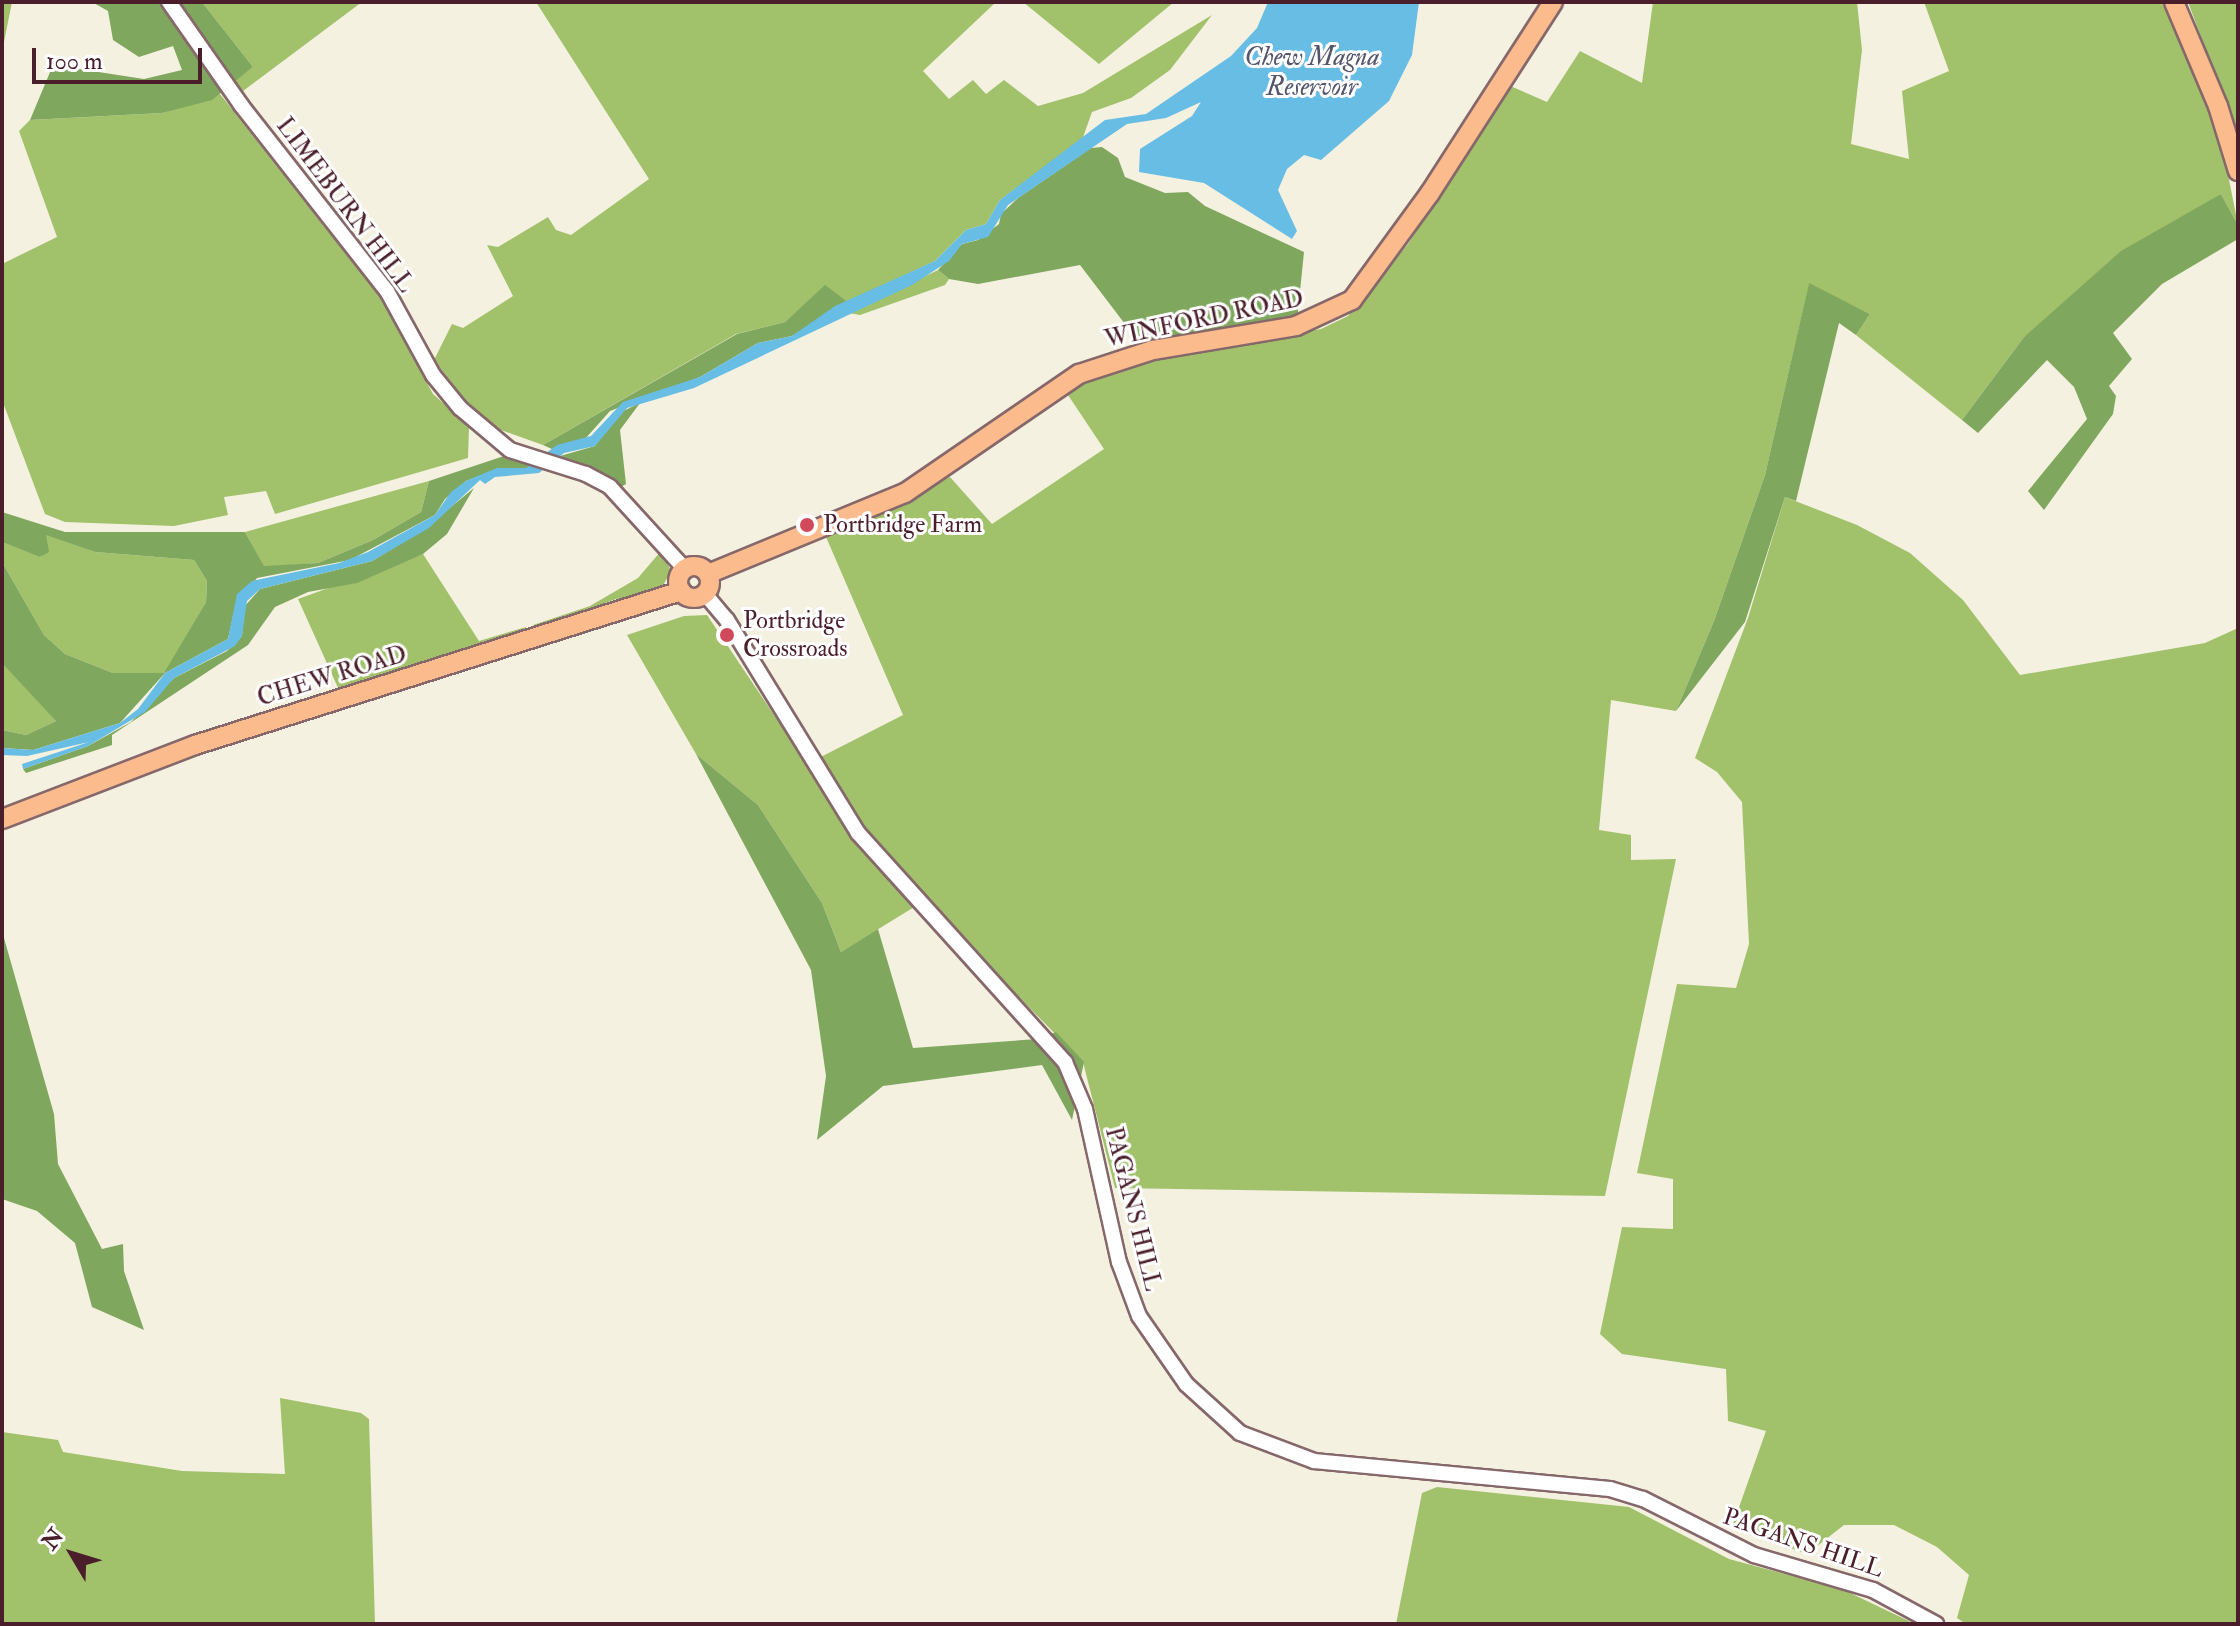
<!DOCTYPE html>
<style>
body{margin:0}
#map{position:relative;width:2240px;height:1626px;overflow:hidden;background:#f4f1e1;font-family:"IM FELL Double Pica",serif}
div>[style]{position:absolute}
.green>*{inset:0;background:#a1c16a}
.forest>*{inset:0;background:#80a75e}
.water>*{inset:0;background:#68bde4}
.roads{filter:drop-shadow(2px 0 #86686b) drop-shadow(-2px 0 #86686b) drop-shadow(0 2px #86686b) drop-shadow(0 -2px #86686b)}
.minor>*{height:14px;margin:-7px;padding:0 7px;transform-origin:7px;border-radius:7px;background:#fff}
.major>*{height:18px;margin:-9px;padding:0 9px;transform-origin:9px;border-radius:9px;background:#fbbb8d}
.major>.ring{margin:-9px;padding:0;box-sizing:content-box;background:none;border:18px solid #fbbb8d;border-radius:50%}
.dots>*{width:22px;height:22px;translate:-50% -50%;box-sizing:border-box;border:4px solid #fff;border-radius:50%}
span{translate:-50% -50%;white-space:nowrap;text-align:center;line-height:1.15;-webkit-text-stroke:6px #fff;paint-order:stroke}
.street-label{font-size:24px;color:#4a1f2b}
.poi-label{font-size:24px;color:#4a1f2b}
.left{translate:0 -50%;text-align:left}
.water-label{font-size:26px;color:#54566c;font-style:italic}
.frame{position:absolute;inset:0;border:4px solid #4a1f2b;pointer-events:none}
.north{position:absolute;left:32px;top:1514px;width:80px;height:80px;-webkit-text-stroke:6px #fff;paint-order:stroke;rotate:308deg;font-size:22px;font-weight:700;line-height:32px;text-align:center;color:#4a1f2b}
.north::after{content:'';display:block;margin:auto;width:28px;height:36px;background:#4a1f2b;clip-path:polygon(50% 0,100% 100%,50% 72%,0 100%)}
.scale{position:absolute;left:32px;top:48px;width:170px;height:36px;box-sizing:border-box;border:4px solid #4a1f2b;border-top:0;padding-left:10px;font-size:24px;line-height:28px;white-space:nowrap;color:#4a1f2b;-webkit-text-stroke:6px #fff;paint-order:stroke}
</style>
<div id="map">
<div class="green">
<div style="clip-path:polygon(2px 2px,12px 2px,2px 52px)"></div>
<div style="clip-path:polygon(202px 2px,362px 2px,243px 91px,235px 81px,253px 67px)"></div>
<div style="clip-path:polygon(536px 2px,996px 2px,923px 71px,949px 99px,973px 80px,986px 94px,1004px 80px,1038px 106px,1083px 93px,1212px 15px,1170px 70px,1131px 98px,1092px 112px,1082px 140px,1000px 200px,986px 224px,966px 230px,935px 261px,848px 302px,825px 286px,785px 322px,736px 334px,543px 445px,501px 430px,469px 406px,434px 360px,452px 324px,463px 328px,513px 296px,487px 245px,498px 247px,548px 217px,556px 230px,571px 235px,649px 179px)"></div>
<div style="clip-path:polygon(1023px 2px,1174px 2px,1099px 64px)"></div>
<div style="clip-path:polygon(1653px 2px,1857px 2px,1862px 50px,1851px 144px,1909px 159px,1902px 91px,1949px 71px,1924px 2px,2164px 2px,2220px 134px,2238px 225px,2221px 194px,2024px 337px,1962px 420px,1856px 335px,1870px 314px,1809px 284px,1765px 475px,1714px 621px,1676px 711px,1611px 700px,1599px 830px,1631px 835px,1631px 860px,1676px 859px,1605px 1196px,1115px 1188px,1083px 1062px,924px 901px,841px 952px,822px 903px,758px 805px,696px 754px,627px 635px,684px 616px,707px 615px,807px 764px,903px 715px,826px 537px,950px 477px,992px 524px,1104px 449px,1068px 395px,1090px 378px,1152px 358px,1321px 329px,1348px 316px,1408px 244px,1508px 85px,1547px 102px,1580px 51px,1642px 83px)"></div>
<div style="clip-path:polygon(2188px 2px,2238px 2px,2238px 136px)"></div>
<div style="clip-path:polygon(220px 94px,380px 297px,433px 394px,469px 426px,468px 458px,275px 514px,266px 491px,224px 497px,228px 515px,174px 526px,65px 522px,45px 514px,2px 400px,2px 264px,57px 237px,19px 131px,30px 120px,162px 113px)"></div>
<div style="clip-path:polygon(938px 270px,949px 279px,945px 285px,860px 315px,849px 313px)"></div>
<div style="clip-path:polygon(429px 481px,421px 512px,373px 540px,318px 563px,264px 567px,245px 532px)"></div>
<div style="clip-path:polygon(1785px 497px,1857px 525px,1910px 553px,1963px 600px,2020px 675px,2205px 643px,2238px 628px,2238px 1624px,1966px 1624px,1957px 1618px,1969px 1575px,1937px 1547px,1894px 1525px,1844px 1525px,1807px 1554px,1732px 1527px,1766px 1431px,1728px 1421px,1726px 1369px,1622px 1354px,1600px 1334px,1622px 1227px,1673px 1229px,1673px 1179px,1637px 1173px,1677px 984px,1736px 988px,1749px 944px,1742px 802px,1717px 772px,1695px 758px,1748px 618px)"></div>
<div style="clip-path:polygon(45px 534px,95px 552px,194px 560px,207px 581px,206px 602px,165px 673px,113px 673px,65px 654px,44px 635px,2px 562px,2px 542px,41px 557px)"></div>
<div style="clip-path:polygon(661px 551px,671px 571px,659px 593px,616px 599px,537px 629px,533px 625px,590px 606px,638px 578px)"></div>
<div style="clip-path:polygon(423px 554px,479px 641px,526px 627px,526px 633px,339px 690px,298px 599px)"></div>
<div style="clip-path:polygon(2px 663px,34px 691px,56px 721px,26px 735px,2px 730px)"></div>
<div style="clip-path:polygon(280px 1398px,361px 1413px,369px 1419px,375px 1624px,2px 1624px,2px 1432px,58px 1440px,63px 1452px,182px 1471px,285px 1474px)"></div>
<div style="clip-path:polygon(1437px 1487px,1629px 1507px,1729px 1559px,1844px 1590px,1915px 1624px,1396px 1624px,1422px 1493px)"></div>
</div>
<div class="forest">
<div style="clip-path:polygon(92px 2px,202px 2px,253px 67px,212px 100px,162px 113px,30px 120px,53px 65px,144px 79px,182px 70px,173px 46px,139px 57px,113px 40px,108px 11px)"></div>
<div style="clip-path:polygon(1102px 147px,1118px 158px,1125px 177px,1165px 193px,1188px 192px,1205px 206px,1304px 252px,1297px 321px,1144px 349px,1080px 265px,978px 284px,949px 279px,938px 270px,962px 244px,978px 240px,999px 224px,1001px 214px,1018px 198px,1091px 148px)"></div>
<div style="clip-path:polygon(2221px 194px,2238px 225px,2238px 239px,2162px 284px,2113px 333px,2132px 359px,2109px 386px,2116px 396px,2113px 414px,2044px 510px,2028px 491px,2087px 419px,2074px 387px,2047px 360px,1978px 433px,1962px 420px,2024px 337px,2121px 251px)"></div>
<div style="clip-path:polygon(1809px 283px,1870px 314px,1856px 335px,1839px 323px,1796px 501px,1785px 497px,1745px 622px,1676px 711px,1714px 621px,1765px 475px)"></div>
<div style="clip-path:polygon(825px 285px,848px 302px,792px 336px,758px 343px,700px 377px,610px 411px,585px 439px,552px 449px,543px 445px,737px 334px,785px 322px)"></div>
<div style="clip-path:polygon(640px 403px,620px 430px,626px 484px,621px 487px,560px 456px,595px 446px,619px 413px)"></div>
<div style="clip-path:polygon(510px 454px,536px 461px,526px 469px,497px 469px,466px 481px,445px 499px,435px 515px,350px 560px,257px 578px,235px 607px,228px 639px,165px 673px,120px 723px,33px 750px,2px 748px,2px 730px,26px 735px,56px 721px,2px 663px,2px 562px,44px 635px,65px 654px,113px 673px,164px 673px,206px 602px,207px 581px,194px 560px,95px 552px,46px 535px,49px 552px,40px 557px,2px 542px,2px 512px,65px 532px,245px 532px,264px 566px,318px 563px,373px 540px,421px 512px,429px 481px)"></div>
<div style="clip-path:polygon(474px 488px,447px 534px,423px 554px,357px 583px,308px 592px,275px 607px,248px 645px,112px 735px,112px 745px,26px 773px,23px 769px,88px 746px,131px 722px,174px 678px,227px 651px,242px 636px,244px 607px,260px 589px,372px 561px,423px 530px)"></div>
<div style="clip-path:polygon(696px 754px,758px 805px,822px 903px,841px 952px,878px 929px,913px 1048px,1037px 1039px,1056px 1032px,1084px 1062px,1072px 1120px,1042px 1065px,883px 1086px,817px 1140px,826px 1076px,811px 970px)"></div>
<div style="clip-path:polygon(2px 931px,54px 1114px,58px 1164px,102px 1249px,123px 1244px,124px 1271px,144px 1330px,92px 1307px,75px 1243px,37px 1211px,2px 1199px)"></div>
</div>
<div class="water">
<div style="clip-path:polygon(1268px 2px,1419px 2px,1412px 55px,1389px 101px,1321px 160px,1304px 155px,1287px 169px,1278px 190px,1297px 231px,1292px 239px,1204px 183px,1139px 172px,1140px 149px,1192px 116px,1201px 102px,1166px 118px,1127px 124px,1008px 205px,988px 237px,962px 244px,949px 261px,912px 285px,694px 388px,627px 408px,595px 446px,564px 453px,539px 473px,495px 477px,485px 484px,480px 480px,429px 528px,372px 561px,260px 589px,247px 601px,242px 636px,235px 646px,174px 678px,145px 712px,88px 746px,23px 769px,22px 764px,89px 742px,27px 756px,2px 755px,2px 748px,33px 750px,120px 723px,138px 709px,165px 673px,228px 639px,237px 594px,252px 581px,339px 563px,368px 552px,435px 515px,451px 492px,466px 481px,497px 468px,526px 468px,557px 445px,591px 436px,623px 402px,700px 377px,758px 343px,792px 336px,835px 306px,935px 261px,966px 230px,986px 224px,1000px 200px,1105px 120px,1146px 114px,1231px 56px,1257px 28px)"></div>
</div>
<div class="roads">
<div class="minor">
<div style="left:169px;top:2px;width:126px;rotate:55deg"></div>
<div style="left:241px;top:105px;width:236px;rotate:51.9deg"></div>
<div style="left:387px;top:291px;width:96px;rotate:61.3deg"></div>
<div style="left:433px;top:375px;width:43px;rotate:50.7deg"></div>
<div style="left:460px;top:408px;width:65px;rotate:40deg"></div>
<div style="left:510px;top:450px;width:80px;rotate:17.5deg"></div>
<div style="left:586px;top:474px;width:27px;rotate:28deg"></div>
<div style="left:610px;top:487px;width:111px;rotate:47.6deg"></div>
<div style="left:705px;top:594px;width:34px;rotate:50deg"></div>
<div style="left:727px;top:620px;width:250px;rotate:58.4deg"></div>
<div style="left:858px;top:833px;width:309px;rotate:47.9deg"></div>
<div style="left:1065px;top:1062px;width:51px;rotate:66.9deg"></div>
<div style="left:1085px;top:1109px;width:157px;rotate:77.5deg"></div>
<div style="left:1119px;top:1262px;width:58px;rotate:69.7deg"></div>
<div style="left:1139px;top:1316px;width:83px;rotate:55.3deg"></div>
<div style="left:1186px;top:1384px;width:73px;rotate:42.2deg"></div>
<div style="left:1240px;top:1433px;width:79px;rotate:20.7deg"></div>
<div style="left:1314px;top:1461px;width:297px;rotate:5.4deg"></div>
<div style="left:1610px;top:1489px;width:34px;rotate:17deg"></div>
<div style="left:1643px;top:1499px;width:124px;rotate:26.8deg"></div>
<div style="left:1754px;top:1555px;width:124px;rotate:16.4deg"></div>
<div style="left:1873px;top:1590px;width:72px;rotate:28.4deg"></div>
</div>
<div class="major">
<div style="left:2174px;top:2px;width:113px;rotate:67.1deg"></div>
<div style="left:2218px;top:106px;width:68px;rotate:72.9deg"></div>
<div class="ring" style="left:678px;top:566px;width:14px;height:14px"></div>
<div style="left:708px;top:574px;width:213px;rotate:-22.4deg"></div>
<div style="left:905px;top:493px;width:211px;rotate:-34.4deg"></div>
<div style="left:1079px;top:374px;width:78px;rotate:-18deg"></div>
<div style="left:1153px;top:350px;width:145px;rotate:-9.5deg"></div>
<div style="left:1296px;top:326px;width:62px;rotate:-24.9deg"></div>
<div style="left:1352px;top:300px;width:132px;rotate:-53.9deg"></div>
<div style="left:1430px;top:193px;width:227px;rotate:-57.2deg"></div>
<div style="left:2px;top:819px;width:207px;rotate:-21deg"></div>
<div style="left:195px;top:745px;width:510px;rotate:-17.58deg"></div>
</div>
</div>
<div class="dots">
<div style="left:807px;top:525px;background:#d1495b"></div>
<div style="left:727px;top:635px;background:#d1495b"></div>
</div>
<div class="street-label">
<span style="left:345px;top:205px;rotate:53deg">LIMEBURN HILL</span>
<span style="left:1204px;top:319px;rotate:-12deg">WINFORD ROAD</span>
<span style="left:332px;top:676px;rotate:-17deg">CHEW ROAD</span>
<span style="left:1133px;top:1209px;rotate:76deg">PAGANS HILL</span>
<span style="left:1803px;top:1543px;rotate:19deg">PAGANS HILL</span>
</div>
<div class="poi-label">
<span class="left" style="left:823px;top:525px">Portbridge Farm</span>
<span class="left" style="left:743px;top:635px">Portbridge<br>Crossroads</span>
</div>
<div class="water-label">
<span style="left:1312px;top:73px">Chew Magna<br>Reservoir</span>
</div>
<div class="frame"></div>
<div class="north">N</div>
<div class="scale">100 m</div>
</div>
